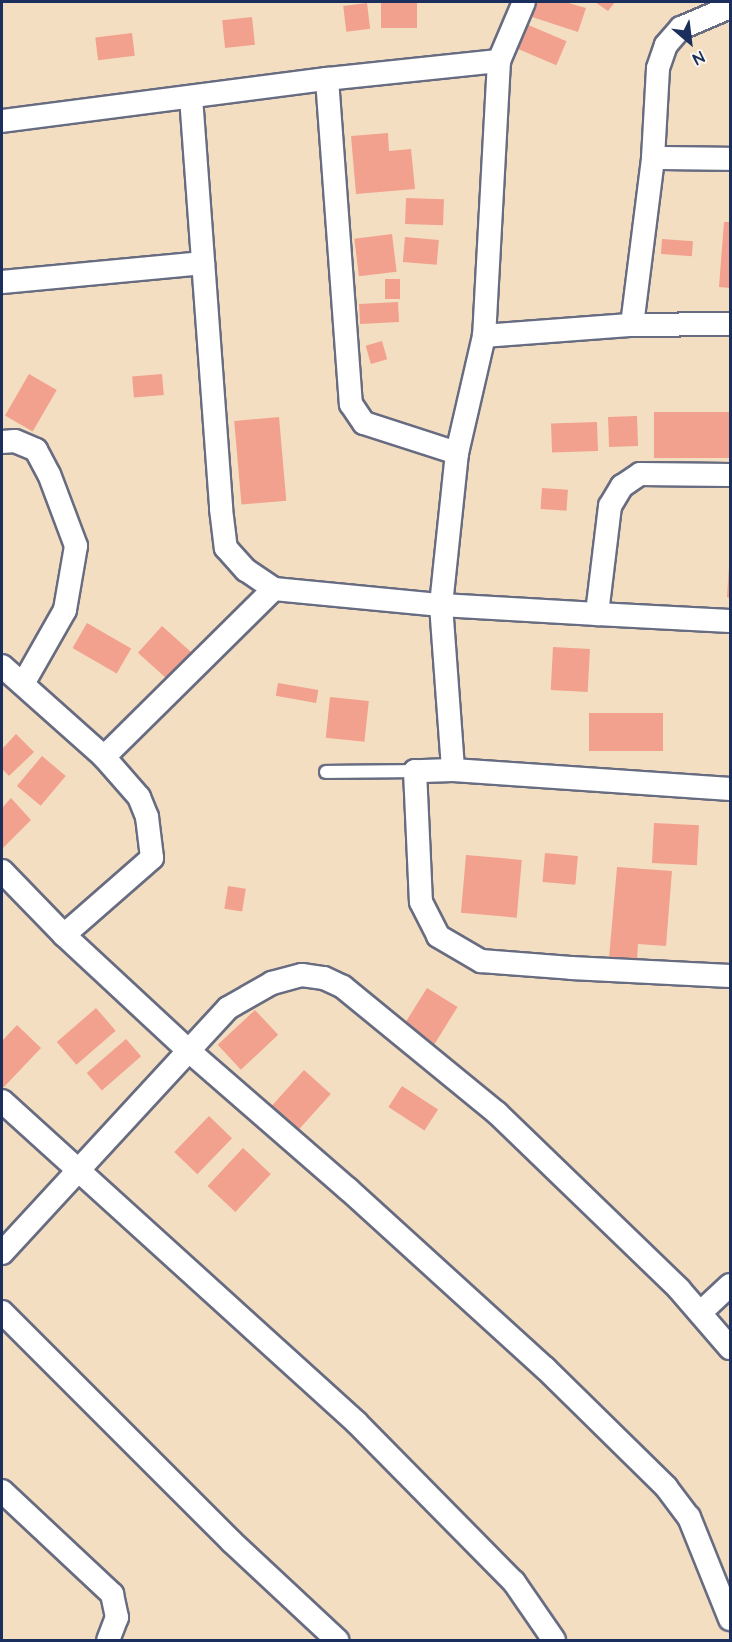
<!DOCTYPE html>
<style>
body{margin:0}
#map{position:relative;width:732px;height:1642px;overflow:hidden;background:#f4dec2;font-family:"Architects Daughter",sans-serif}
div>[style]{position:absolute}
.building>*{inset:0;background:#f1a18d;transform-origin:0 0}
.roads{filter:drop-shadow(2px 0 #676c81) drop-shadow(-2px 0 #676c81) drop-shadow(0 2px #676c81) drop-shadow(0 -2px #676c81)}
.service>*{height:12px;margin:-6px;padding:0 6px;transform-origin:6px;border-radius:6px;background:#fff}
.minor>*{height:22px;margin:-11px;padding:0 11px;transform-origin:11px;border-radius:11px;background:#fff}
span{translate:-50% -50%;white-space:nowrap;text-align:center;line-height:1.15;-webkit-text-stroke:4.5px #fbf7ec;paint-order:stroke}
.frame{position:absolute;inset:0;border:3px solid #1b2f5e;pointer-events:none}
.north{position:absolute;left:660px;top:12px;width:60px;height:60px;-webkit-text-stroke:4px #fbf7ec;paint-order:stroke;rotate:152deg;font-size:16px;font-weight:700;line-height:24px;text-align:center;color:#1b2f5e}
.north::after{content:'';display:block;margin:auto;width:21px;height:27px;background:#1b2f5e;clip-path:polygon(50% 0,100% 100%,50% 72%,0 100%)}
</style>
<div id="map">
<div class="building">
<div style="left:381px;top:2px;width:36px;height:26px"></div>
<div style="clip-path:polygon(534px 2px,565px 2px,586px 8px,578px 32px,529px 16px)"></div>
<div style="clip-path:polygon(595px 2px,615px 2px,608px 11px)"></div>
<div style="left:367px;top:3px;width:26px;height:24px;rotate:83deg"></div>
<div style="left:252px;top:17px;width:28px;height:30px;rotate:84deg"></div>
<div style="left:526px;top:24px;width:44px;height:26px;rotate:23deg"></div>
<div style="left:132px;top:33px;width:23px;height:37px;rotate:83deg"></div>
<div style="clip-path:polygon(388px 133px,389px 151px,411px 149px,415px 189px,356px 194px,351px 136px)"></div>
<div style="left:406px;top:198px;width:38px;height:26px;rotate:2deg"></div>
<div style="clip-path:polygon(724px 222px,730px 222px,730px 288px,719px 287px)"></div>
<div style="left:392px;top:234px;width:38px;height:38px;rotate:83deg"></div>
<div style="left:405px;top:237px;width:34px;height:25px;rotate:5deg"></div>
<div style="left:662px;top:239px;width:31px;height:15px;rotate:4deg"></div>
<div style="left:385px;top:279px;width:15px;height:20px"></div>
<div style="left:398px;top:302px;width:20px;height:39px;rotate:87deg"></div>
<div style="left:382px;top:341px;width:19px;height:17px;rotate:74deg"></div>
<div style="left:29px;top:374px;width:32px;height:48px;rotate:30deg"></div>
<div style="left:162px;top:374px;width:21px;height:30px;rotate:85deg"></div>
<div style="left:730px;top:412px;width:46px;height:76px;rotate:90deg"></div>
<div style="left:637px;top:416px;width:30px;height:29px;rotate:88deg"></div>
<div style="left:279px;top:417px;width:84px;height:45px;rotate:85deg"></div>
<div style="left:597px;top:422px;width:29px;height:46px;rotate:88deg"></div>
<div style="left:542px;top:488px;width:26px;height:21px;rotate:4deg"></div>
<div style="clip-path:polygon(729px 566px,730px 566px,730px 598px,727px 597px)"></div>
<div style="left:87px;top:623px;width:51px;height:29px;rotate:30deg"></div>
<div style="left:162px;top:626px;width:39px;height:36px;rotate:42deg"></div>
<div style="left:553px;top:647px;width:37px;height:43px;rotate:3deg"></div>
<div style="left:278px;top:683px;width:41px;height:13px;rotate:10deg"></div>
<div style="left:330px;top:697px;width:39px;height:41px;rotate:6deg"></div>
<div style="left:663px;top:713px;width:38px;height:74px;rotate:90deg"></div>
<div style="clip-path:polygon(16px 734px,34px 752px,9px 776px,2px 769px,2px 749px)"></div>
<div style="left:42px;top:756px;width:31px;height:39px;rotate:40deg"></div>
<div style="clip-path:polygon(11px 798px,31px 820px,2px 849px,2px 808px)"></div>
<div style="left:654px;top:823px;width:45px;height:40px;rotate:3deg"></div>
<div style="left:545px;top:853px;width:33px;height:29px;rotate:5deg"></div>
<div style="left:466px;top:855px;width:56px;height:58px;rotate:5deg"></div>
<div style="clip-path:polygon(617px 867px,672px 871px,666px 946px,638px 944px,637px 960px,609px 958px)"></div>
<div style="left:228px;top:886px;width:18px;height:23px;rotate:9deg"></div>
<div style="left:427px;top:988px;width:36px;height:44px;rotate:32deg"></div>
<div style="left:96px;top:1008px;width:30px;height:52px;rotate:49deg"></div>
<div style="left:255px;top:1010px;width:34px;height:51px;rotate:47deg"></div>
<div style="clip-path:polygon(17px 1025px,41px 1048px,2px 1089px,2px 1041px)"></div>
<div style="left:126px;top:1039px;width:23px;height:52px;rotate:49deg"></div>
<div style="left:304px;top:1070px;width:36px;height:48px;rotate:42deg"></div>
<div style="left:402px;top:1086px;width:43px;height:25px;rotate:33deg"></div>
<div style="left:209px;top:1116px;width:32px;height:50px;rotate:44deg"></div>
<div style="left:243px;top:1148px;width:38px;height:52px;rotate:43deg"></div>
</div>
<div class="roads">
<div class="service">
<div style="left:326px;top:772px;width:89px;rotate:-0.6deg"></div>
</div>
<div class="minor">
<div style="left:524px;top:2px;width:64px;rotate:113deg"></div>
<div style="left:499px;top:61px;width:275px;rotate:93.1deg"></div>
<div style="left:484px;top:336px;width:148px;rotate:-4.3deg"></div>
<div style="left:632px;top:325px;width:168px;rotate:-82.8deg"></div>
<div style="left:653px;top:158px;width:90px;rotate:-86.8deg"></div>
<div style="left:658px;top:68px;width:24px;rotate:-71deg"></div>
<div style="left:666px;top:45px;width:23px;rotate:-49deg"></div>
<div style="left:681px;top:28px;width:53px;rotate:-23.2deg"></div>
<div style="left:327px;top:79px;width:326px;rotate:85.8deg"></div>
<div style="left:351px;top:404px;width:23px;rotate:56deg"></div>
<div style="left:364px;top:423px;width:98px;rotate:17.9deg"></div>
<div style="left:457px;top:453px;width:120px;rotate:-77deg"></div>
<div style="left:191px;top:97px;width:413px;rotate:85.8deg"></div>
<div style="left:221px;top:509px;width:39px;rotate:83deg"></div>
<div style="left:226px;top:548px;width:30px;rotate:48deg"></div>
<div style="left:246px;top:570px;width:34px;rotate:34deg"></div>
<div style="left:274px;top:589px;width:168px;rotate:5.5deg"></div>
<div style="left:441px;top:605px;width:153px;rotate:-84deg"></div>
<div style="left:2px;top:121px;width:328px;rotate:-7.4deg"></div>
<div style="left:327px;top:79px;width:173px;rotate:-6deg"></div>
<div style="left:653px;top:158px;width:77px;rotate:0.7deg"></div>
<div style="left:2px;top:282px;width:202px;rotate:-5.4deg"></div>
<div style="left:632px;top:325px;width:98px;rotate:-0.6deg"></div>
<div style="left:2px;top:442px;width:13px;rotate:-4deg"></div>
<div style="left:15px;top:441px;width:23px;rotate:23deg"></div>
<div style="left:36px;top:450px;width:27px;rotate:62deg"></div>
<div style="left:49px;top:474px;width:77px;rotate:69.4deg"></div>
<div style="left:76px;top:546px;width:65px;rotate:99.8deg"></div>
<div style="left:65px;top:610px;width:85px;rotate:119.6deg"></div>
<div style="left:730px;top:475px;width:90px;rotate:-179.4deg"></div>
<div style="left:640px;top:474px;width:22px;rotate:146deg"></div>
<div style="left:622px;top:486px;width:23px;rotate:121deg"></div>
<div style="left:610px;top:506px;width:109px;rotate:96.9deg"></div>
<div style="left:597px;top:614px;width:156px;rotate:-176.7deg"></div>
<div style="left:441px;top:605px;width:165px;rotate:85.8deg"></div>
<div style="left:453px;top:770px;width:278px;rotate:3.9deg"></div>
<div style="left:597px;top:614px;width:133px;rotate:3deg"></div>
<div style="left:2px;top:666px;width:137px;rotate:41.7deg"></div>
<div style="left:104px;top:757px;width:53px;rotate:48.8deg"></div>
<div style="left:139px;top:797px;width:22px;rotate:68deg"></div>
<div style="left:147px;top:817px;width:41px;rotate:83deg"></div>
<div style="left:152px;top:858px;width:117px;rotate:138.8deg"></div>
<div style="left:104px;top:757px;width:239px;rotate:-44.7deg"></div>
<div style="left:453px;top:770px;width:38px;rotate:178deg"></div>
<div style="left:415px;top:771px;width:131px;rotate:87.4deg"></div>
<div style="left:421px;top:902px;width:38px;rotate:63deg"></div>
<div style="left:438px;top:936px;width:50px;rotate:30.2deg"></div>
<div style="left:481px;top:961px;width:90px;rotate:4.4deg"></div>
<div style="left:571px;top:968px;width:159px;rotate:2.9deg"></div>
<div style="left:2px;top:871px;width:89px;rotate:45.9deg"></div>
<div style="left:64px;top:935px;width:171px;rotate:42.9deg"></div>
<div style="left:189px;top:1051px;width:211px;rotate:41deg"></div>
<div style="left:348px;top:1189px;width:266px;rotate:42.3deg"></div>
<div style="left:545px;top:1368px;width:170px;rotate:44.5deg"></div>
<div style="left:666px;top:1487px;width:38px;rotate:53deg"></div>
<div style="left:689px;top:1517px;width:110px;rotate:68.1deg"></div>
<div style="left:2px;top:1101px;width:479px;rotate:42.2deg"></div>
<div style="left:357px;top:1423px;width:223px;rotate:45.4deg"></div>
<div style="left:514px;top:1582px;width:70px;rotate:55.4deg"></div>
<div style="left:2px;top:1253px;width:333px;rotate:-47.3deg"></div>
<div style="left:228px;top:1008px;width:51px;rotate:-29.6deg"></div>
<div style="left:272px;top:983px;width:31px;rotate:-15deg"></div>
<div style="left:302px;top:975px;width:22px;rotate:8deg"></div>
<div style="left:324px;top:978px;width:21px;rotate:25deg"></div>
<div style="left:343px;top:987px;width:199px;rotate:39.3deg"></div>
<div style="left:497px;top:1113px;width:253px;rotate:44deg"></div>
<div style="left:679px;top:1289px;width:78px;rotate:49.2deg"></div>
<div style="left:2px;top:1312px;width:325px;rotate:45deg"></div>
<div style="left:232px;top:1542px;width:144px;rotate:43deg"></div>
<div style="left:700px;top:1313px;width:41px;rotate:-43deg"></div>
<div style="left:2px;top:1491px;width:151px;rotate:43.1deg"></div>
<div style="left:112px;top:1594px;width:24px;rotate:78deg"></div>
<div style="left:117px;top:1617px;width:25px;rotate:111deg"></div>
</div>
</div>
<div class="frame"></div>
<div class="north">N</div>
</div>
